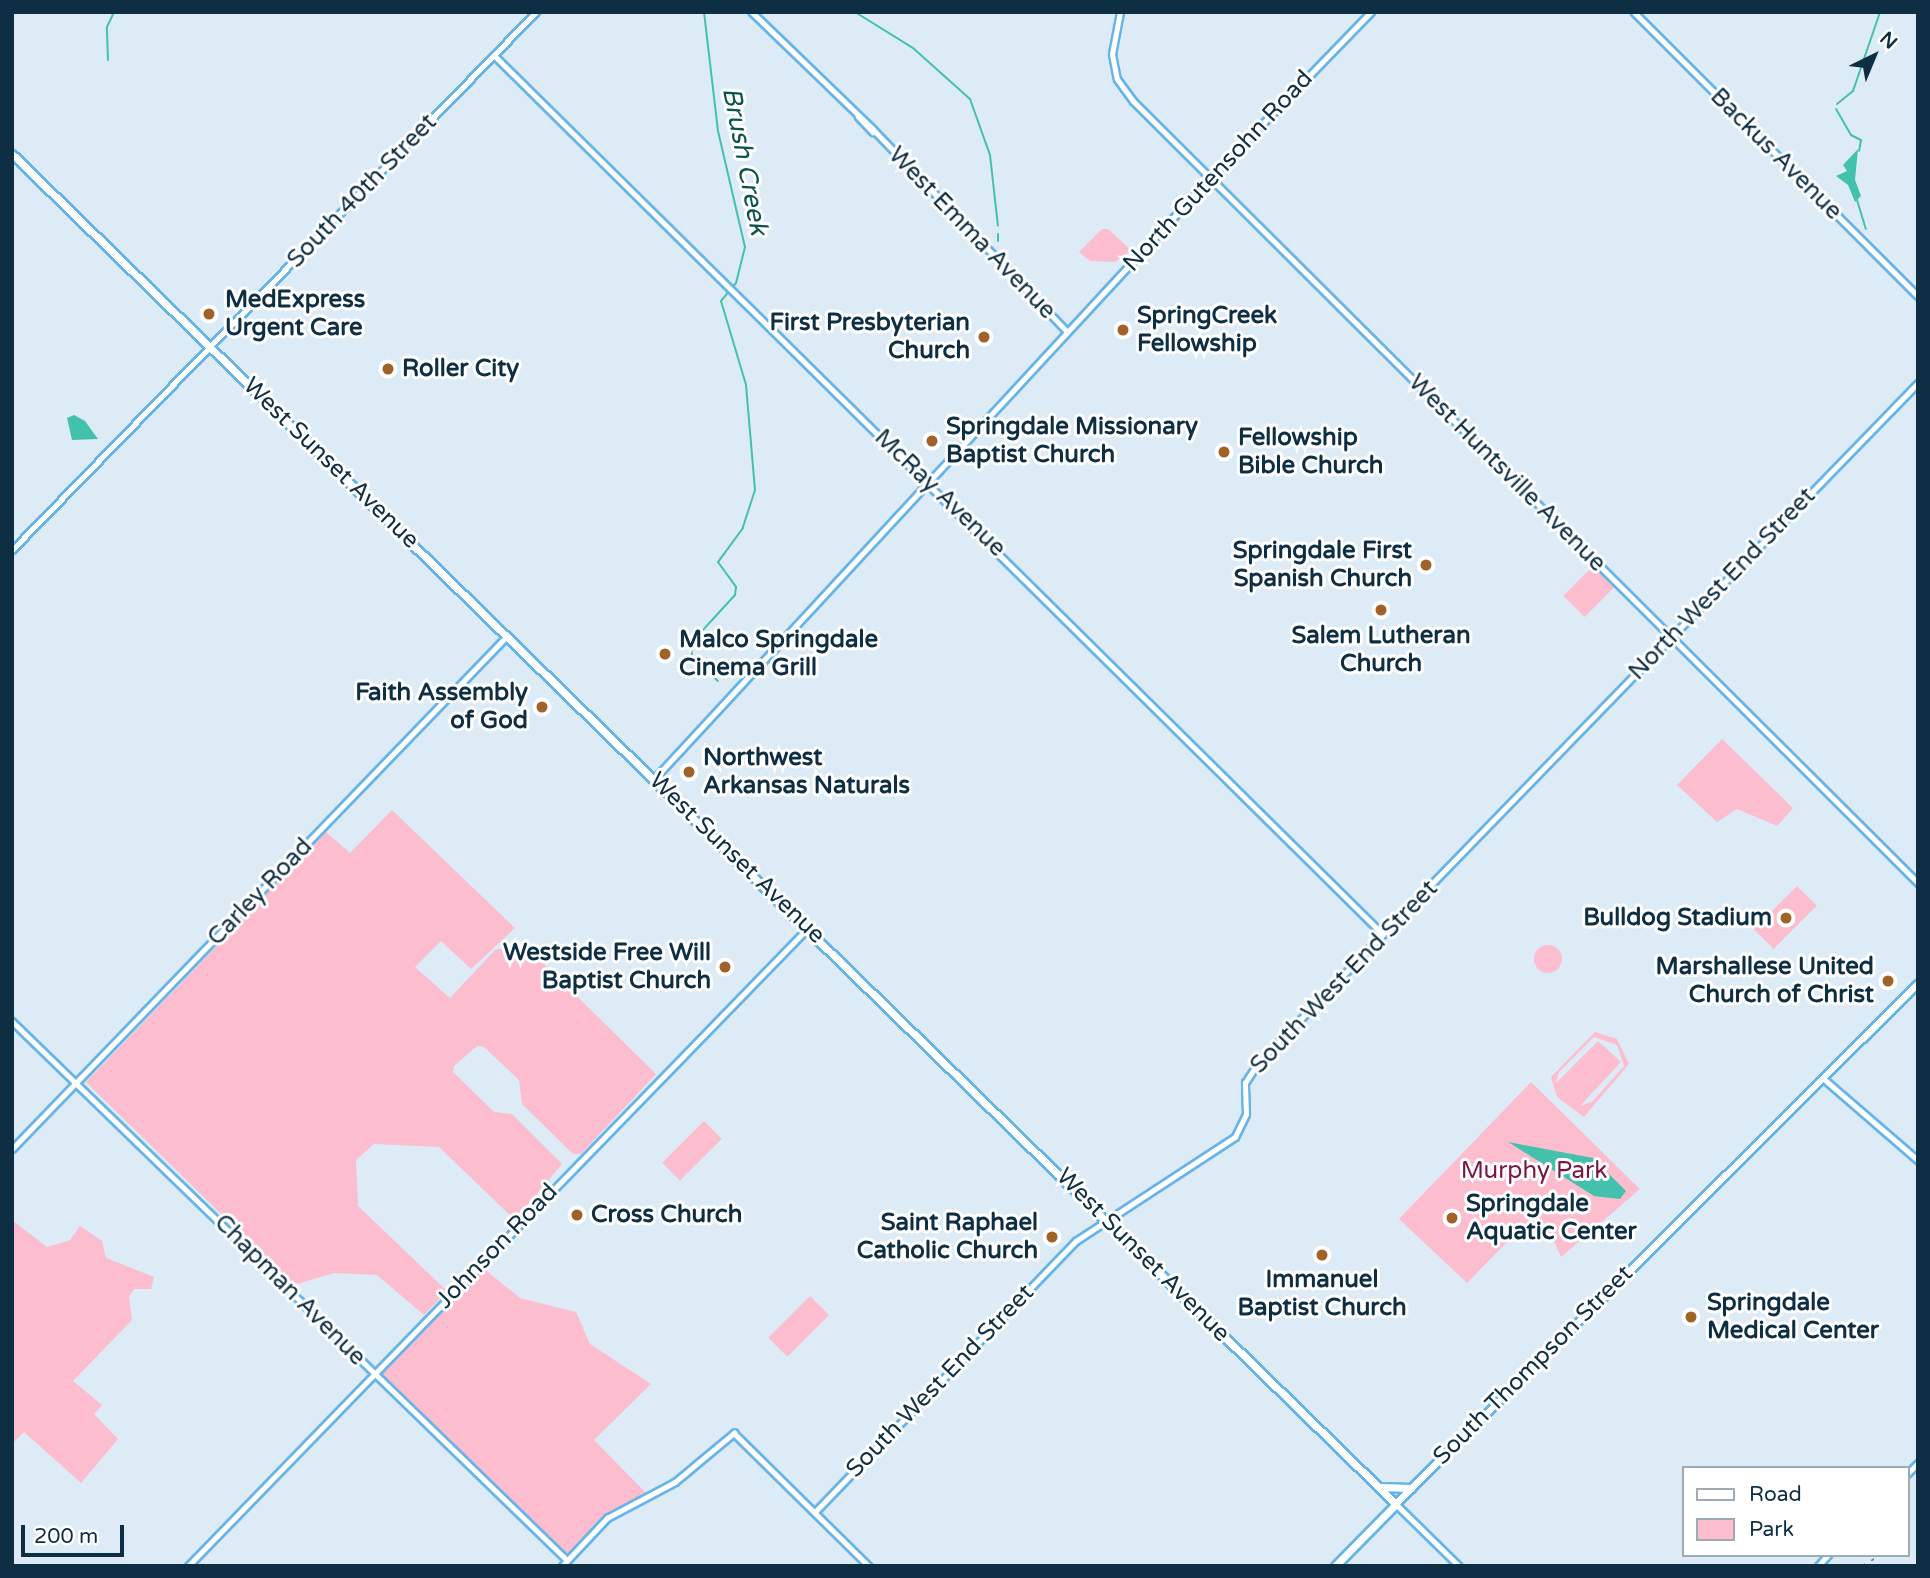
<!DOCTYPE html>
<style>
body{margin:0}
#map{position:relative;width:1930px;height:1578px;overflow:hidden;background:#ddebf6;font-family:"Varela Round",sans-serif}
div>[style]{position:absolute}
.green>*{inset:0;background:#fcbdcf;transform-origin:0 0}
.round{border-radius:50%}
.water>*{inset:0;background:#44c1ac}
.stream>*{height:2px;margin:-1px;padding:0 1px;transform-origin:1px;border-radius:1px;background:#44c1ac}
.roads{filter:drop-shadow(2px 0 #67b4e8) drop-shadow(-2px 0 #67b4e8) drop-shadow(0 2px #67b4e8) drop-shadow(0 -2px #67b4e8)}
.tertiary>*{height:4.5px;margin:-2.25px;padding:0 2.25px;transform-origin:2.25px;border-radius:2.25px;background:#fff}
.secondary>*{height:5px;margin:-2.5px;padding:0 2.5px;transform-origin:2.5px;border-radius:2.5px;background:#fff}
.primary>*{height:6px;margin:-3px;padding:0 3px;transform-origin:3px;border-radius:3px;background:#fff}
.trunk>*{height:7px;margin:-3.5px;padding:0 3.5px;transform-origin:3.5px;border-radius:3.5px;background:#fff}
.rail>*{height:2px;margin-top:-1px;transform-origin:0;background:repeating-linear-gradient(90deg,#6c8494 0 3.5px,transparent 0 10.5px)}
.dots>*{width:19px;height:19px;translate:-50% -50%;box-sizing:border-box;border:4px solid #fff;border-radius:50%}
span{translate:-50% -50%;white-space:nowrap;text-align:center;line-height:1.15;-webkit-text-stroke:6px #fff;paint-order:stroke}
.street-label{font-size:24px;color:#0d2e43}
.poi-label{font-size:24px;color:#0d2e43;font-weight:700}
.left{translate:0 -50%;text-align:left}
.right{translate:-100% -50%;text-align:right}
.park-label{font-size:24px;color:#7a1642}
.water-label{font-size:26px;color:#0b5449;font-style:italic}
.frame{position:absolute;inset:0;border:14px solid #0d2e43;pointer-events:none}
.legend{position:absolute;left:1682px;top:1466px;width:228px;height:91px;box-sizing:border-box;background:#fff;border:2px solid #9eabb4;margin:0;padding:9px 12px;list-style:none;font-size:21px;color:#0d2e43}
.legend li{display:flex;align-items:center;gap:14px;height:35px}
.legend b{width:35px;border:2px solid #9eabb4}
.north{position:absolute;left:1839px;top:21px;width:70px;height:70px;-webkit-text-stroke:5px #fff;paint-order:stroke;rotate:43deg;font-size:19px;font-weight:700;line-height:28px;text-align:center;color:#0d2e43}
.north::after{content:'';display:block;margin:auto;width:24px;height:32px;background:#0d2e43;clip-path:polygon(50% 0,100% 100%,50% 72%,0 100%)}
.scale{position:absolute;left:21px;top:1525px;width:103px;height:32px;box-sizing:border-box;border:4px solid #0d2e43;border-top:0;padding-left:9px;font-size:21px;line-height:24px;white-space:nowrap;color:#0d2e43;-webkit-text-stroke:5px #fff;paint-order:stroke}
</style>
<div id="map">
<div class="green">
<div style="clip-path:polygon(1102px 229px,1108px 229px,1131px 250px,1115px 262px,1090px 261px,1079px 252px)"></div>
<div style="left:1593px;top:566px;width:30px;height:42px;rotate:45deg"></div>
<div style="clip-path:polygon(1722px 739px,1793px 808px,1777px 826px,1737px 809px,1717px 822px,1677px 785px)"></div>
<div style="clip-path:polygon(392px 810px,515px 928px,471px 969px,441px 941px,415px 967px,450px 998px,495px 950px,510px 947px,540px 960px,656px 1074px,581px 1154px,573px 1154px,522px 1104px,519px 1080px,484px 1047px,477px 1046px,454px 1066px,453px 1072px,494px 1112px,512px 1114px,562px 1164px,515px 1220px,439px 1147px,374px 1144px,356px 1160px,358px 1206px,447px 1291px,424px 1315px,377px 1275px,334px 1273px,294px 1285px,86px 1082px,326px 832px,350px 853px)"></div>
<div style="left:1797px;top:886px;width:28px;height:61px;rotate:45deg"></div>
<div class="round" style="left:1534px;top:945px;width:28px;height:28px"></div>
<div style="clip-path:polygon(evenodd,1595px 1032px,1617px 1039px,1629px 1064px,1584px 1117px,1557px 1097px,1551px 1077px,1595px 1032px,1594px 1037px,1617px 1045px,1624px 1066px,1592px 1102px,1580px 1106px,1621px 1062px,1598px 1041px,1556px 1083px,1559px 1072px,1594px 1037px)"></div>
<div style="clip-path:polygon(1531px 1082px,1640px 1189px,1561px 1257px,1552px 1237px,1535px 1234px,1506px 1243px,1467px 1283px,1399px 1219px)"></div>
<div style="left:704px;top:1121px;width:25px;height:59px;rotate:45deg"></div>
<div style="clip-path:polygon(12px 1220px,47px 1247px,70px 1240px,80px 1226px,102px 1241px,106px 1258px,154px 1277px,151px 1289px,134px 1289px,129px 1297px,132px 1320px,73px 1381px,102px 1405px,94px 1414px,118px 1439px,81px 1483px,24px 1432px,12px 1444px)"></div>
<div style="clip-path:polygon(483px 1268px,520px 1298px,576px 1312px,590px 1344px,651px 1384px,594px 1440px,646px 1493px,604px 1515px,567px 1554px,380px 1374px)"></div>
<div style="left:810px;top:1296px;width:27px;height:59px;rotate:45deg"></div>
</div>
<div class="water">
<div style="clip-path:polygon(1858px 149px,1855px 180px,1861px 196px,1855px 202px,1848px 185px,1836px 176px,1847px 171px,1843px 165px)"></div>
<div style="clip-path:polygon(74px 415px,85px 421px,98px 439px,72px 440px,67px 418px)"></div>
<div style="clip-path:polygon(1508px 1142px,1593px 1158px,1626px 1191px,1620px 1199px,1594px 1196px)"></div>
</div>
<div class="stream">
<div style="left:704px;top:12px;width:120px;rotate:83.3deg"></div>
<div style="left:718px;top:131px;width:119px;rotate:76.9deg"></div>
<div style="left:745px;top:247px;width:37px;rotate:104deg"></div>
<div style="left:736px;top:283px;width:23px;rotate:130deg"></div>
<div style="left:721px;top:301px;width:88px;rotate:73.4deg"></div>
<div style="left:746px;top:385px;width:105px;rotate:85.1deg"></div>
<div style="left:755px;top:490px;width:40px;rotate:108deg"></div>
<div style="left:743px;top:528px;width:42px;rotate:126.3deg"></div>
<div style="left:718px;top:562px;width:31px;rotate:54deg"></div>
<div style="left:736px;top:587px;width:8px;rotate:97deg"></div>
<div style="left:735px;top:595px;width:65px;rotate:132.5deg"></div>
<div style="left:691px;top:643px;width:13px;rotate:86deg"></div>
<div style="left:692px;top:656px;width:36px;rotate:44deg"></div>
<div style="left:855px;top:12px;width:68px;rotate:31.8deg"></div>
<div style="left:913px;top:48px;width:76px;rotate:41.8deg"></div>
<div style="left:970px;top:99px;width:59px;rotate:70.3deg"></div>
<div style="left:990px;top:155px;width:71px;rotate:83.6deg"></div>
<div style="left:108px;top:60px;width:33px;rotate:-92deg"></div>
<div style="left:107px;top:27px;width:17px;rotate:-65deg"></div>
<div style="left:1837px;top:104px;width:21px;rotate:-39deg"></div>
<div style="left:1853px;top:91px;width:83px;rotate:-71.1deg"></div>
<div style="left:1836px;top:109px;width:30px;rotate:60deg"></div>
<div style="left:1851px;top:135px;width:11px;rotate:27deg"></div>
<div style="left:1861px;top:140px;width:11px;rotate:100deg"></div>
<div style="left:1857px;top:200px;width:30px;rotate:73deg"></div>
<div style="left:998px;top:234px;width:7px;rotate:90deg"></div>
</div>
<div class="roads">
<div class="tertiary">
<div style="left:752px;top:12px;width:168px;rotate:44deg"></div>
<div style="left:873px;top:129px;width:280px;rotate:46.2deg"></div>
<div style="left:1634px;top:12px;width:402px;rotate:45deg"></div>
<div style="left:494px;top:55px;width:1250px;rotate:44.68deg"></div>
<div style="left:858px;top:116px;width:22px;rotate:47deg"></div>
<div style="left:12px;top:550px;width:751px;rotate:-45.76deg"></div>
<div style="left:655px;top:778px;width:817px;rotate:-47.23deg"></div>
<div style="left:1210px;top:178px;width:231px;rotate:-45.9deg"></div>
<div style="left:12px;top:1021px;width:774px;rotate:44.16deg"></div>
<div style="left:1824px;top:1079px;width:124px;rotate:40.8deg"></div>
<div style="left:12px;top:1149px;width:713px;rotate:-46.02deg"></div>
<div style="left:1907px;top:1474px;width:16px;rotate:-45deg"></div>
<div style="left:1396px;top:1504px;width:88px;rotate:44.5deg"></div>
<div style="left:815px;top:1512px;width:376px;rotate:-46.1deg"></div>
<div style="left:1076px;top:1241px;width:190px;rotate:-33.2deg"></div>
<div style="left:1235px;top:1137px;width:25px;rotate:-64deg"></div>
<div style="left:1246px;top:1114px;width:31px;rotate:-92deg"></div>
<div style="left:1245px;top:1083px;width:24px;rotate:-57deg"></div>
<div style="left:1258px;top:1063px;width:948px;rotate:-45.86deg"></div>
<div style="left:188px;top:1566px;width:890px;rotate:-45.82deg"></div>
<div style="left:562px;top:1566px;width:66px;rotate:-46.8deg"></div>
<div style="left:607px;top:1518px;width:77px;rotate:-27.9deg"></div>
<div style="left:675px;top:1482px;width:77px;rotate:-39.7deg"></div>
<div style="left:734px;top:1433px;width:190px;rotate:44.6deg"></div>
<div style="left:1818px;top:1566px;width:15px;rotate:-48deg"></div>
</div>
<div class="secondary">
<div style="left:1120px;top:12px;width:43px;rotate:100.8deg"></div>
<div style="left:1112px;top:54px;width:25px;rotate:79deg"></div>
<div style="left:1117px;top:79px;width:27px;rotate:54deg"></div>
<div style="left:1133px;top:101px;width:1108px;rotate:44.89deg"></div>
</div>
<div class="primary">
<div style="left:1396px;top:1504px;width:737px;rotate:-44.89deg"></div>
</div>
<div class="trunk">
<div style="left:12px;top:154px;width:1933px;rotate:44.29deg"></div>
<div style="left:1396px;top:1504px;width:87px;rotate:134.5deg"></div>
<div style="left:1381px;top:1487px;width:30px;rotate:2deg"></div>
</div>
</div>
<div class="rail">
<div style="left:1907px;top:1540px;width:13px;rotate:-29deg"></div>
<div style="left:1862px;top:1566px;width:22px;rotate:-30deg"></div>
</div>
<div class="dots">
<div style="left:209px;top:314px;background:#a06228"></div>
<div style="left:1123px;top:330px;background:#a06228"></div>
<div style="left:984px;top:337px;background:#a06228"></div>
<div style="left:388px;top:369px;background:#a06228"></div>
<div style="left:932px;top:441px;background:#a06228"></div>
<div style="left:1224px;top:452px;background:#a06228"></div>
<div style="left:1426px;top:565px;background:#a06228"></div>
<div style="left:1381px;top:610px;background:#a06228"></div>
<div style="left:665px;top:654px;background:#a06228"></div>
<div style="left:542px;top:707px;background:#a06228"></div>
<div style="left:689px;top:772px;background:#a06228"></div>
<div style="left:1786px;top:918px;background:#a06228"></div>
<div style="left:725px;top:967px;background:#a06228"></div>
<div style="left:1888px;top:981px;background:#a06228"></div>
<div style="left:577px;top:1215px;background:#a06228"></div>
<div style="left:1452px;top:1218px;background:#a06228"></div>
<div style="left:1052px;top:1237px;background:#a06228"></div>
<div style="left:1322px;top:1255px;background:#a06228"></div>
<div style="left:1691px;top:1317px;background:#a06228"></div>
</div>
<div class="street-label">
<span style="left:1776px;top:154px;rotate:45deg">Backus Avenue</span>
<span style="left:1218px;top:171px;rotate:-47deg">North Gutensohn Road</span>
<span style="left:362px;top:191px;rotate:-46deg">South 40th Street</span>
<span style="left:972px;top:233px;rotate:46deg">West Emma Avenue</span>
<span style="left:331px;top:463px;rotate:44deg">West Sunset Avenue</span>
<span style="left:1507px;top:473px;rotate:45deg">West Huntsville Avenue</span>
<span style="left:940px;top:493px;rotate:44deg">McRay Avenue</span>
<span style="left:1722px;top:584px;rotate:-46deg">North West End Street</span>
<span style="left:737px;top:858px;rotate:44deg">West Sunset Avenue</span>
<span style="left:260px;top:892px;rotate:-46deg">Carley Road</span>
<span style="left:1344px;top:977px;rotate:-46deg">South West End Street</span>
<span style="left:497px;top:1246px;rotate:-46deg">Johnson Road</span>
<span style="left:1143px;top:1255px;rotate:45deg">West Sunset Avenue</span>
<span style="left:290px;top:1290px;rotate:45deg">Chapman Avenue</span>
<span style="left:1533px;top:1365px;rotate:-45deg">South Thompson Street</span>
<span style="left:940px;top:1381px;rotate:-46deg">South West End Street</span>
</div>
<div class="poi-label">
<span class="left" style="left:225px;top:314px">MedExpress<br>Urgent Care</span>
<span class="left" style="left:1137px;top:330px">SpringCreek<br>Fellowship</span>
<span class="right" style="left:970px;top:337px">First Presbyterian<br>Church</span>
<span class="left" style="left:402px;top:369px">Roller City</span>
<span class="left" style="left:946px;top:441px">Springdale Missionary<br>Baptist Church</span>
<span class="left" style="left:1238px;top:452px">Fellowship<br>Bible Church</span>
<span class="right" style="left:1412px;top:565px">Springdale First<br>Spanish Church</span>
<span style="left:1381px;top:650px">Salem Lutheran<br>Church</span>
<span class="left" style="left:679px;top:654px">Malco Springdale<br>Cinema Grill</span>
<span class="right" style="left:528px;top:707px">Faith Assembly<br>of God</span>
<span class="left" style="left:703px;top:772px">Northwest<br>Arkansas Naturals</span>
<span class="right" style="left:1772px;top:918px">Bulldog Stadium</span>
<span class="right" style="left:711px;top:967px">Westside Free Will<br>Baptist Church</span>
<span class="right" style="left:1874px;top:981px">Marshallese United<br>Church of Christ</span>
<span class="left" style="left:1466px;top:1218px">Springdale<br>Aquatic Center</span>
<span class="left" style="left:591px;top:1215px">Cross Church</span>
<span class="right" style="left:1038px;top:1237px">Saint Raphael<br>Catholic Church</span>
<span style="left:1322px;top:1294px">Immanuel<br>Baptist Church</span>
<span class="left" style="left:1707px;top:1317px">Springdale<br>Medical Center</span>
</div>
<div class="park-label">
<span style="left:1534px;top:1171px">Murphy Park</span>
</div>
<div class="water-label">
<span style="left:745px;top:161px;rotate:79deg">Brush Creek</span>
</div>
<div class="frame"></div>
<ul class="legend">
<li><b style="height:9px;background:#fff"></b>Road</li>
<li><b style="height:19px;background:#fcbdcf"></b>Park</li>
</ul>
<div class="north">N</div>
<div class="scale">200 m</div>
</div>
